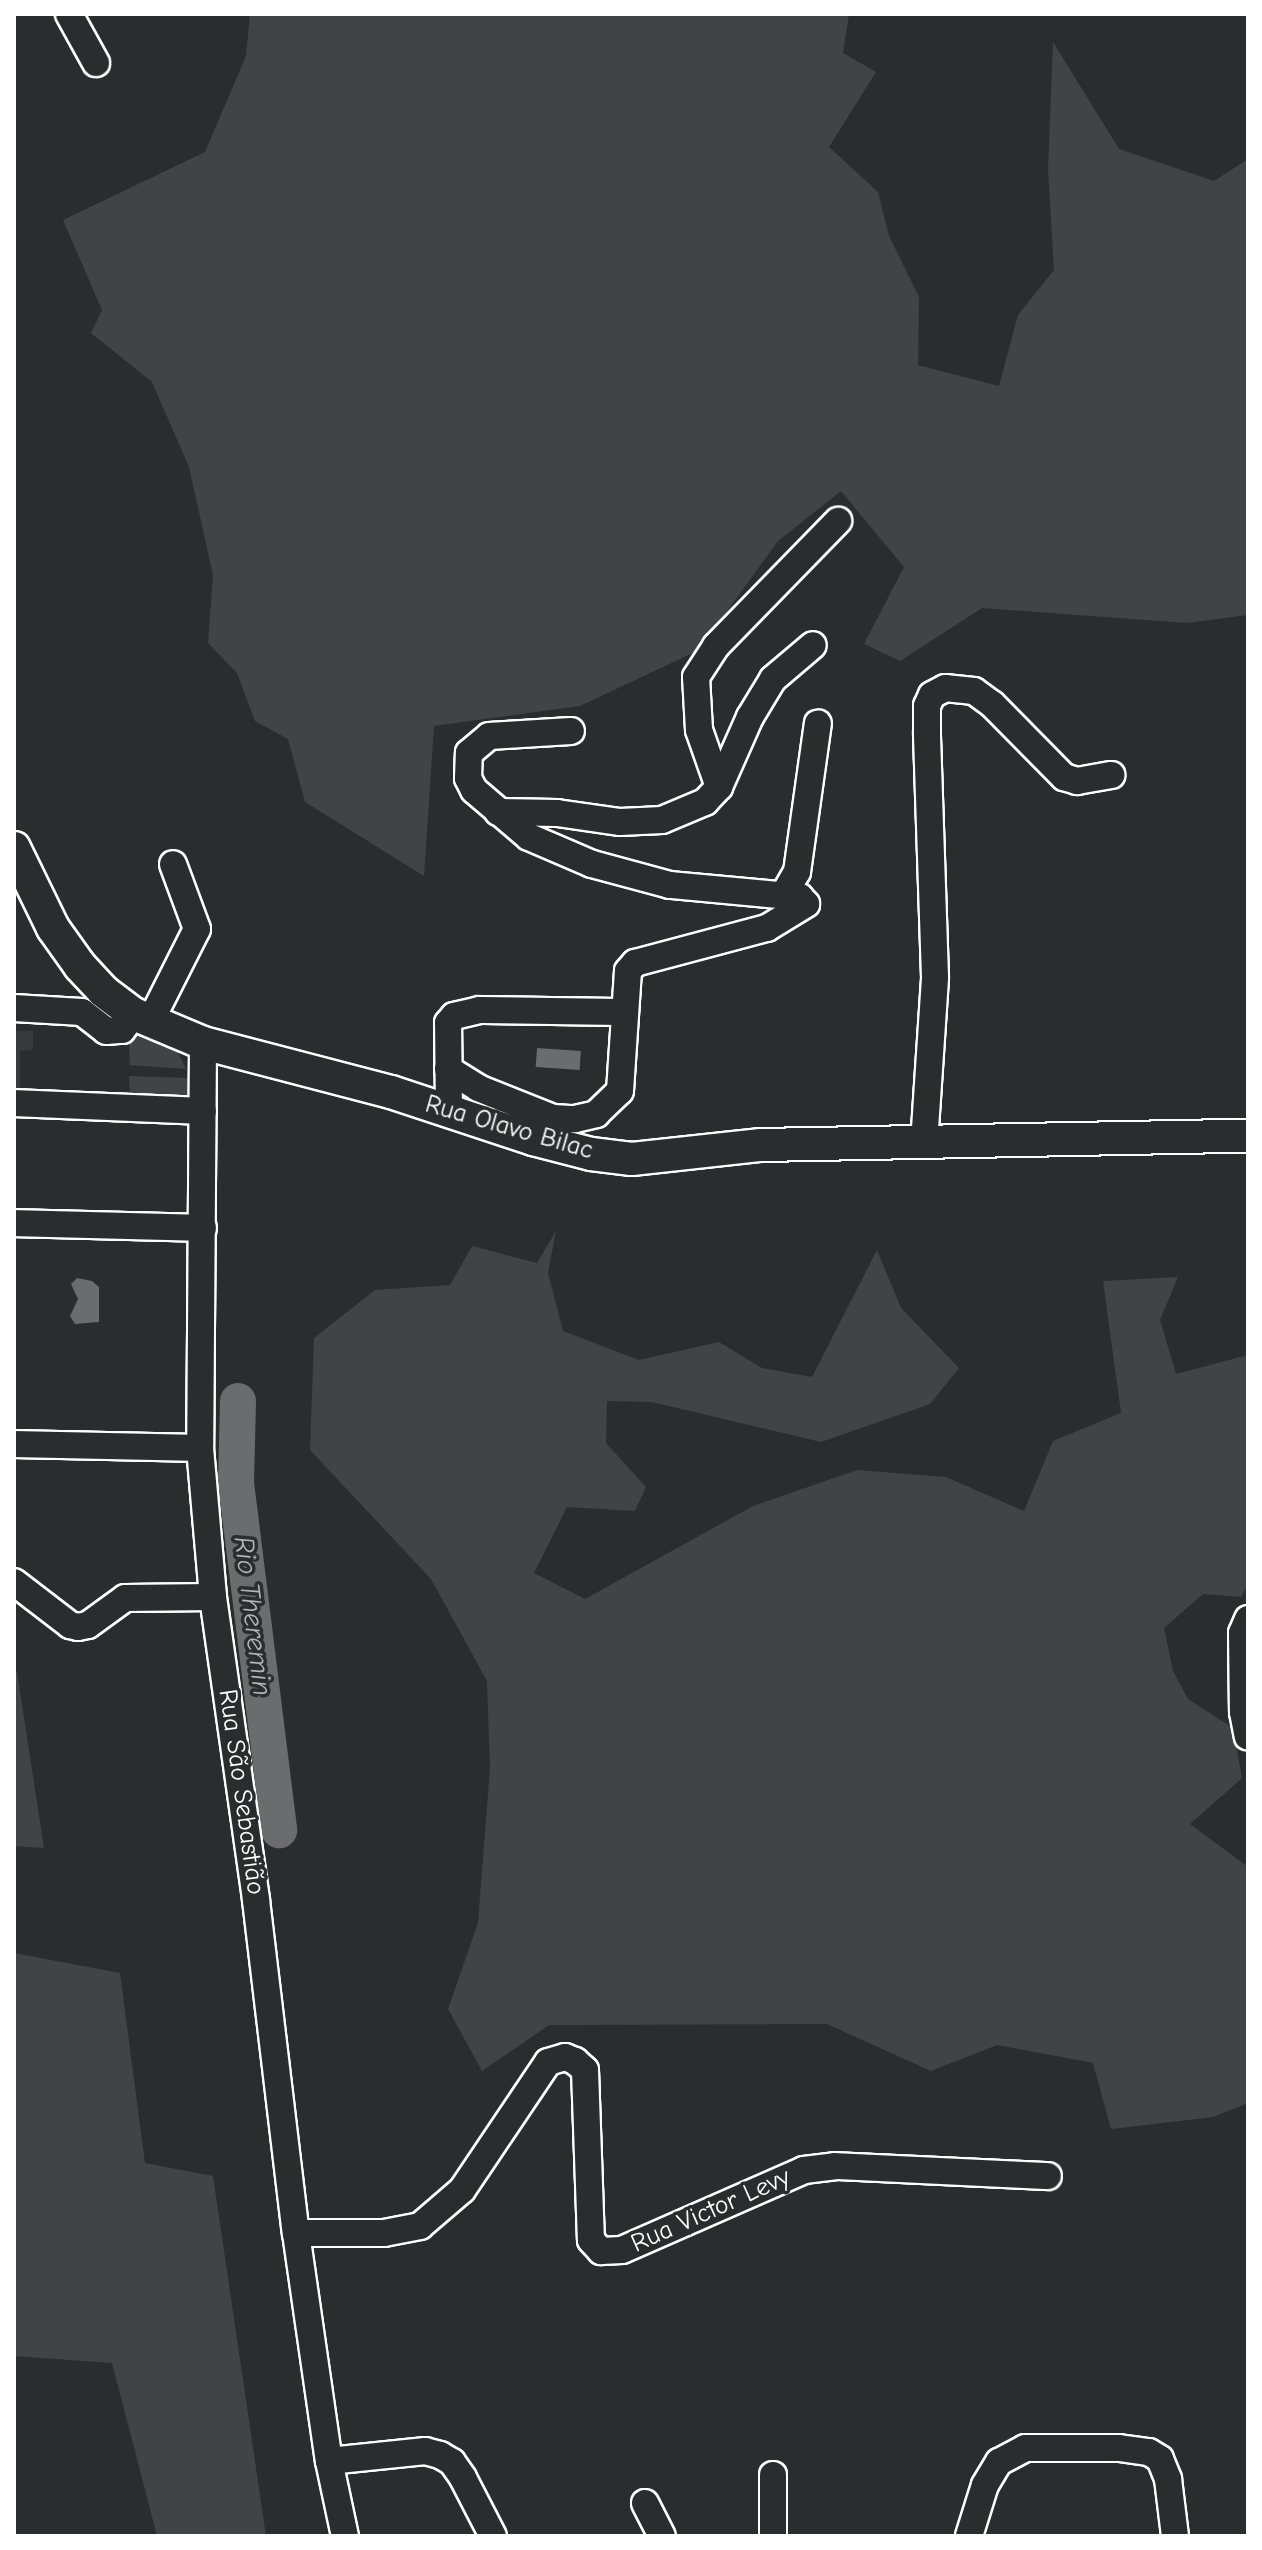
<!DOCTYPE html>
<meta charset="utf-8">
<style>
body{margin:0}
#map{position:relative;width:1262px;height:2550px;overflow:hidden;background:#2a2d2e;font-family:"Comic Neue",sans-serif}
div>[style]{position:absolute}
.built>*{inset:0;background:#373a3b}
.green>*{inset:0;background:#414445}
.water>*{inset:0;background:#6a6c6d;transform-origin:0 0}
.river>*{height:36px;margin:-18px;padding:0 18px;transform-origin:18px;border-radius:18px;background:#6a6c6d}
.roads{filter:drop-shadow(2px 0 #fff) drop-shadow(-2px 0 #fff) drop-shadow(0 2px #fff) drop-shadow(0 -2px #fff)}
.minor>*{height:26px;margin:-13px;padding:0 13px;transform-origin:13px;border-radius:13px;background:#2a2d2e}
.major>*{height:32px;margin:-16px;padding:0 16px;transform-origin:16px;border-radius:16px;background:#2a2d2e}
span{translate:-50% -50%;white-space:nowrap;text-align:center;line-height:1.15;-webkit-text-stroke:7px #2a2d2e;paint-order:stroke}
.street-label{font-size:26px;color:#fff}
.water-label{font-size:28px;color:#b4b6b6;font-style:italic}
.frame{position:absolute;inset:0;border:16px solid #fff;pointer-events:none}
</style>
<div id="map">
<div class="built">
<div style="clip-path:polygon(14px 1031px,33px 1031px,33px 1050px,20px 1051px,20px 1095px,14px 1095px)"></div>
</div>
<div class="green">
<div style="clip-path:polygon(250px 14px,849px 14px,843px 53px,876px 72px,829px 147px,878px 192px,889px 236px,919px 297px,918px 365px,999px 386px,1018px 315px,1054px 270px,1048px 169px,1053px 42px,1119px 149px,1214px 181px,1248px 159px,1248px 615px,1187px 623px,982px 608px,900px 661px,864px 644px,904px 567px,841px 491px,778px 541px,699px 650px,580px 706px,434px 726px,424px 876px,305px 802px,288px 739px,255px 721px,237px 673px,208px 643px,213px 575px,189px 467px,152px 382px,91px 333px,102px 310px,63px 220px,205px 152px,246px 56px)"></div>
<div style="clip-path:polygon(129px 1035px,146px 1036px,165px 1043px,178px 1053px,186px 1069px,130px 1065px,129px 1044px,107px 1042px)"></div>
<div style="clip-path:polygon(129px 1076px,187px 1078px,189px 1108px,130px 1096px)"></div>
<div style="clip-path:polygon(556px 1231px,548px 1273px,563px 1331px,639px 1360px,719px 1342px,762px 1368px,812px 1377px,877px 1250px,901px 1308px,959px 1368px,930px 1404px,821px 1442px,652px 1402px,607px 1401px,606px 1443px,646px 1487px,635px 1511px,567px 1507px,534px 1573px,585px 1599px,753px 1506px,857px 1470px,946px 1477px,1024px 1511px,1053px 1441px,1121px 1413px,1103px 1281px,1178px 1277px,1160px 1320px,1176px 1374px,1248px 1355px,1248px 1584px,1241px 1597px,1203px 1594px,1164px 1628px,1173px 1671px,1188px 1699px,1233px 1728px,1242px 1778px,1190px 1824px,1248px 1867px,1248px 2103px,1213px 2117px,1111px 2129px,1093px 2063px,997px 2045px,931px 2071px,827px 2024px,549px 2025px,482px 2071px,448px 2009px,478px 1923px,490px 1768px,487px 1681px,431px 1579px,310px 1450px,314px 1338px,375px 1290px,450px 1285px,472px 1246px,537px 1263px)"></div>
<div style="clip-path:polygon(14px 1671px,17px 1672px,44px 1848px,14px 1846px)"></div>
<div style="clip-path:polygon(14px 1953px,120px 1973px,145px 2163px,213px 2176px,266px 2536px,157px 2536px,112px 2363px,14px 2356px)"></div>
</div>
<div class="water">
<div style="left:537px;top:1048px;width:44px;height:19px;rotate:4deg"></div>
<div style="clip-path:polygon(77px 1278px,92px 1281px,99px 1287px,99px 1322px,75px 1324px,70px 1316px,78px 1299px,71px 1284px)"></div>
</div>
<div class="river">
<div style="left:238px;top:1401px;width:82px;rotate:91.4deg"></div>
<div style="left:236px;top:1483px;width:350px;rotate:82.9deg"></div>
</div>
<div class="roads">
<div class="minor">
<div style="left:69px;top:14px;width:56px;rotate:61.1deg"></div>
<div style="left:719px;top:787px;width:77px;rotate:-66.1deg"></div>
<div style="left:750px;top:717px;width:44px;rotate:-58.8deg"></div>
<div style="left:773px;top:679px;width:52px;rotate:-40.4deg"></div>
<div style="left:498px;top:812px;width:59px;rotate:1deg"></div>
<div style="left:557px;top:813px;width:64px;rotate:8.1deg"></div>
<div style="left:620px;top:822px;width:42px;rotate:-2.7deg"></div>
<div style="left:662px;top:820px;width:47px;rotate:-22.7deg"></div>
<div style="left:705px;top:802px;width:21px;rotate:-47deg"></div>
<div style="left:719px;top:787px;width:60px;rotate:-109.3deg"></div>
<div style="left:699px;top:730px;width:53px;rotate:-93.2deg"></div>
<div style="left:696px;top:677px;width:37px;rotate:-57deg"></div>
<div style="left:716px;top:646px;width:175px;rotate:-45.7deg"></div>
<div style="left:783px;top:896px;width:28px;rotate:-60deg"></div>
<div style="left:797px;top:872px;width:150px;rotate:-82deg"></div>
<div style="left:14px;top:1008px;width:68px;rotate:3.4deg"></div>
<div style="left:82px;top:1012px;width:31px;rotate:38deg"></div>
<div style="left:106px;top:1031px;width:16px;rotate:-4deg"></div>
<div style="left:122px;top:1030px;width:20px;rotate:-53deg"></div>
<div style="left:150px;top:1022px;width:104px;rotate:-63.2deg"></div>
<div style="left:197px;top:929px;width:69px;rotate:-110.3deg"></div>
<div style="left:203px;top:1043px;width:405px;rotate:90.4deg"></div>
<div style="left:200px;top:1448px;width:150px;rotate:85deg"></div>
<div style="left:213px;top:1597px;width:306px;rotate:81.9deg"></div>
<div style="left:256px;top:1900px;width:335px;rotate:83.2deg"></div>
<div style="left:296px;top:2233px;width:230px;rotate:81.8deg"></div>
<div style="left:329px;top:2461px;width:77px;rotate:78deg"></div>
<div style="left:448px;top:1069px;width:36px;rotate:32deg"></div>
<div style="left:478px;top:1088px;width:81px;rotate:21.8deg"></div>
<div style="left:553px;top:1118px;width:22px;rotate:3deg"></div>
<div style="left:575px;top:1119px;width:22px;rotate:-13deg"></div>
<div style="left:596px;top:1114px;width:33px;rotate:-44deg"></div>
<div style="left:620px;top:1091px;width:120px;rotate:-86.2deg"></div>
<div style="left:628px;top:971px;width:11px;rotate:-49deg"></div>
<div style="left:635px;top:963px;width:137px;rotate:-14.9deg"></div>
<div style="left:767px;top:928px;width:46px;rotate:-31.6deg"></div>
<div style="left:806px;top:904px;width:9px;rotate:-131deg"></div>
<div style="left:800px;top:897px;width:131px;rotate:-174.7deg"></div>
<div style="left:670px;top:885px;width:81px;rotate:-164.9deg"></div>
<div style="left:592px;top:864px;width:69px;rotate:-156.8deg"></div>
<div style="left:529px;top:837px;width:72px;rotate:-139.5deg"></div>
<div style="left:474px;top:790px;width:13px;rotate:-117deg"></div>
<div style="left:468px;top:778px;width:25px;rotate:-88deg"></div>
<div style="left:469px;top:753px;width:26px;rotate:-40deg"></div>
<div style="left:489px;top:736px;width:82px;rotate:-3.5deg"></div>
<div style="left:14px;top:1103px;width:189px;rotate:2.4deg"></div>
<div style="left:449px;top:1112px;width:89px;rotate:-90.6deg"></div>
<div style="left:448px;top:1023px;width:9px;rotate:-49deg"></div>
<div style="left:454px;top:1016px;width:26px;rotate:-13deg"></div>
<div style="left:479px;top:1010px;width:145px;rotate:0.8deg"></div>
<div style="left:924px;top:1144px;width:167px;rotate:-86.2deg"></div>
<div style="left:935px;top:977px;width:245px;rotate:-91.9deg"></div>
<div style="left:927px;top:732px;width:26px;rotate:-90deg"></div>
<div style="left:927px;top:706px;width:12px;rotate:-66deg"></div>
<div style="left:932px;top:695px;width:15px;rotate:-28deg"></div>
<div style="left:945px;top:688px;width:29px;rotate:6deg"></div>
<div style="left:974px;top:691px;width:22px;rotate:36deg"></div>
<div style="left:992px;top:704px;width:103px;rotate:45.4deg"></div>
<div style="left:1064px;top:777px;width:14px;rotate:17deg"></div>
<div style="left:1077px;top:781px;width:35px;rotate:-10deg"></div>
<div style="left:14px;top:1223px;width:189px;rotate:1.5deg"></div>
<div style="left:14px;top:1444px;width:186px;rotate:1.2deg"></div>
<div style="left:14px;top:1582px;width:71px;rotate:37.5deg"></div>
<div style="left:70px;top:1625px;width:8px;rotate:14deg"></div>
<div style="left:78px;top:1627px;width:10px;rotate:-11deg"></div>
<div style="left:88px;top:1625px;width:46px;rotate:-36.1deg"></div>
<div style="left:125px;top:1598px;width:88px;rotate:-0.7deg"></div>
<div style="left:1248px;top:1619px;width:15px;rotate:113deg"></div>
<div style="left:1242px;top:1633px;width:79px;rotate:89.3deg"></div>
<div style="left:1243px;top:1712px;width:25px;rotate:79deg"></div>
<div style="left:296px;top:2233px;width:88px"></div>
<div style="left:384px;top:2233px;width:37px;rotate:-11deg"></div>
<div style="left:420px;top:2226px;width:55px;rotate:-40.6deg"></div>
<div style="left:462px;top:2190px;width:154px;rotate:-56.1deg"></div>
<div style="left:548px;top:2062px;width:18px;rotate:-16deg"></div>
<div style="left:565px;top:2057px;width:11px;rotate:22deg"></div>
<div style="left:575px;top:2061px;width:13px;rotate:42deg"></div>
<div style="left:585px;top:2070px;width:170px;rotate:88deg"></div>
<div style="left:591px;top:2240px;width:15px;rotate:48deg"></div>
<div style="left:601px;top:2251px;width:21px;rotate:-3deg"></div>
<div style="left:622px;top:2250px;width:199px;rotate:-23.7deg"></div>
<div style="left:804px;top:2170px;width:31px;rotate:-7deg"></div>
<div style="left:835px;top:2166px;width:213px;rotate:2.7deg"></div>
<div style="left:329px;top:2461px;width:97px;rotate:-5.9deg"></div>
<div style="left:425px;top:2451px;width:16px;rotate:15deg"></div>
<div style="left:440px;top:2455px;width:14px;rotate:30deg"></div>
<div style="left:452px;top:2462px;width:19px;rotate:55deg"></div>
<div style="left:463px;top:2478px;width:65px;rotate:62.7deg"></div>
<div style="left:773px;top:2475px;width:61px;rotate:90deg"></div>
<div style="left:645px;top:2503px;width:37px;rotate:63deg"></div>
<div style="left:969px;top:2536px;width:53px;rotate:-72.6deg"></div>
<div style="left:985px;top:2485px;width:27px;rotate:-59deg"></div>
<div style="left:999px;top:2462px;width:30px;rotate:-28deg"></div>
<div style="left:1025px;top:2448px;width:94px"></div>
<div style="left:1119px;top:2448px;width:30px;rotate:8deg"></div>
<div style="left:1149px;top:2452px;width:13px;rotate:32deg"></div>
<div style="left:1160px;top:2459px;width:22px;rotate:68deg"></div>
<div style="left:1168px;top:2479px;width:57px;rotate:83deg"></div>
</div>
<div class="major">
<div style="left:14px;top:848px;width:89px;rotate:64deg"></div>
<div style="left:53px;top:928px;width:47px;rotate:54.6deg"></div>
<div style="left:80px;top:966px;width:34px;rotate:47deg"></div>
<div style="left:103px;top:991px;width:39px;rotate:37deg"></div>
<div style="left:134px;top:1014px;width:75px;rotate:22.8deg"></div>
<div style="left:203px;top:1043px;width:194px;rotate:14.6deg"></div>
<div style="left:391px;top:1092px;width:150px;rotate:18.3deg"></div>
<div style="left:533px;top:1139px;width:60px;rotate:14.5deg"></div>
<div style="left:591px;top:1154px;width:41px;rotate:7deg"></div>
<div style="left:632px;top:1159px;width:130px;rotate:-6.2deg"></div>
<div style="left:761px;top:1145px;width:487px;rotate:-1.1deg"></div>
</div>
</div>
<div class="street-label">
<span style="left:509px;top:1128px;rotate:16deg">Rua Olavo Bilac</span>
<span style="left:241px;top:1792px;rotate:82deg">Rua São Sebastião</span>
<span style="left:711px;top:2211px;rotate:-24deg">Rua Victor Levy</span>
</div>
<div class="water-label">
<span style="left:253px;top:1616px;rotate:83deg">Rio Theremin</span>
</div>
<div class="frame"></div>
</div>
